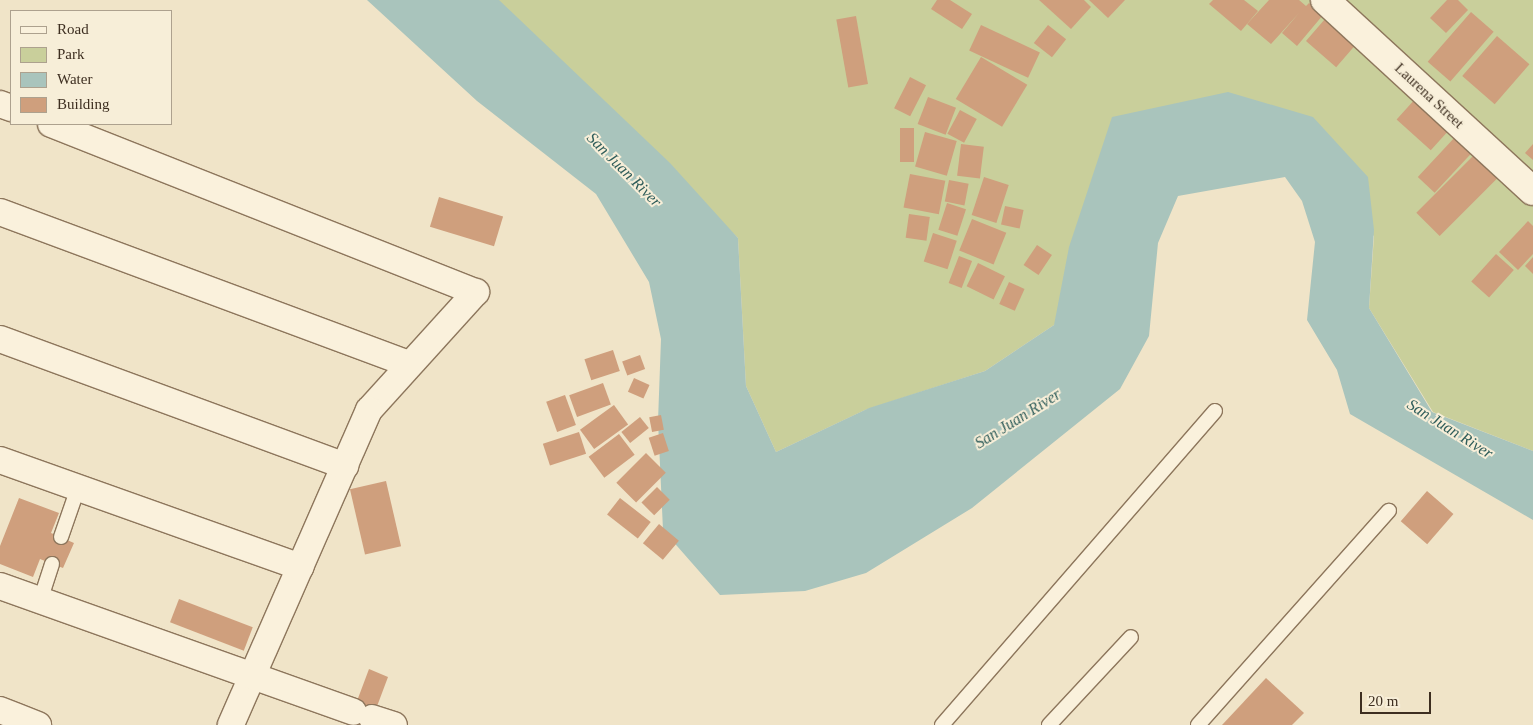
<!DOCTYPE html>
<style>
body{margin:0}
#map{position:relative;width:1533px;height:725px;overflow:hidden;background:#f0e4c8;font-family:"Times New Roman",serif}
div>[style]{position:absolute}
.green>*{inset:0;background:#c9cf9b}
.water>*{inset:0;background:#a9c4bc}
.building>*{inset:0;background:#cf9f7d;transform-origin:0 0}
.roads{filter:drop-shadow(1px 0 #8d765c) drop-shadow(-1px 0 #8d765c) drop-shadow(0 1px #8d765c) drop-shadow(0 -1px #8d765c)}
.lane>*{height:14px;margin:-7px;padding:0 7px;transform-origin:7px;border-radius:7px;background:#faf1dc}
.street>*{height:26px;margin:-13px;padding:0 13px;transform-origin:13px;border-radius:13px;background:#faf1dc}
.secondary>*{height:28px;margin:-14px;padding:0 14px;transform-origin:14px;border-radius:14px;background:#faf1dc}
span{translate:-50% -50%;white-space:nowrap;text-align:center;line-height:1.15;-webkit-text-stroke:4px #f7eed8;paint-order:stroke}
.street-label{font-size:15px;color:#3d2e20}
.water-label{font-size:16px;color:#2f5d5a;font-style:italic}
.legend{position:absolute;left:10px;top:10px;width:162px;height:115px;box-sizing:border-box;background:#f7eed8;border:1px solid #ada18e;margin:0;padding:6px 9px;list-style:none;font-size:15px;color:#3d2e20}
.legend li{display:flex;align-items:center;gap:10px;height:25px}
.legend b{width:25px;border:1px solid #ada18e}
.scale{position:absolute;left:1360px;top:692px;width:71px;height:22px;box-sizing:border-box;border:2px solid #3d2e20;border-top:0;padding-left:6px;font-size:15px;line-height:18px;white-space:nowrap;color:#3d2e20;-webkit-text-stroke:4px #f7eed8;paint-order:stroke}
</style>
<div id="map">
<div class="green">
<div style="clip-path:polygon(498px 0,1533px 0,1533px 451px,1433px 412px,1369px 308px,1374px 236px,1223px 94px,1054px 325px,985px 371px,865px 410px,776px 452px,746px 386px,738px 238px)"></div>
</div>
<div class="water">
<div style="clip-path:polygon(367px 0,499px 0,670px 163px,738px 238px,746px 386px,776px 452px,869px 408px,985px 371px,1054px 325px,1069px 247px,1112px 117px,1228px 92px,1313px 117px,1368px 177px,1374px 230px,1369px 308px,1432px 412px,1533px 451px,1533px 520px,1350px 414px,1337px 370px,1307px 320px,1315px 242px,1302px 201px,1285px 177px,1178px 196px,1158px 243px,1149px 336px,1120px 389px,972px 508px,866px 573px,805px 591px,720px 595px,663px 530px,658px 421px,661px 339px,649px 282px,596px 194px,477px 101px)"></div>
</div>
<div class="building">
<div style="clip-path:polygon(937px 0,950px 0,972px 14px,962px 29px,931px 9px)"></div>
<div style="clip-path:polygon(1039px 0,1084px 0,1091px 7px,1071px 29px)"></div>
<div style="clip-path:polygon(1089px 0,1125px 0,1108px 18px)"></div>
<div style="clip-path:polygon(1213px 0,1244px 0,1258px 11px,1241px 31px,1209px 4px)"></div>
<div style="clip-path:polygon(1269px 0,1299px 0,1306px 6px,1309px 3px,1323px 15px,1297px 46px,1282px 33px,1299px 13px,1271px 44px,1247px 24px)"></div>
<div style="clip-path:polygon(1447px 0,1458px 0,1468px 10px,1446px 33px,1430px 18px)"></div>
<div style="left:1471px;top:12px;width:30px;height:66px;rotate:41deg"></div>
<div style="left:856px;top:16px;width:69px;height:20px;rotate:80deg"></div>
<div style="left:1325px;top:19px;width:40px;height:29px;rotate:41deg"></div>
<div style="left:981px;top:25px;width:65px;height:28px;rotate:25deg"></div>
<div style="left:1048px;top:25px;width:23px;height:23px;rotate:38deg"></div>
<div style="left:1497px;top:36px;width:43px;height:53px;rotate:41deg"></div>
<div style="left:981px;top:57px;width:54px;height:49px;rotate:31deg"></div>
<div style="left:910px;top:77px;width:18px;height:35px;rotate:27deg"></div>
<div style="left:928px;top:97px;width:30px;height:29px;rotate:21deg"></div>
<div style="left:1416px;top:98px;width:46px;height:29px;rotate:42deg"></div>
<div style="left:960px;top:110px;width:19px;height:27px;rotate:28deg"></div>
<div style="left:900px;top:128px;width:14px;height:34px"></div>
<div style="left:925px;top:132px;width:33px;height:36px;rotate:16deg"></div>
<div style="left:1456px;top:136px;width:23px;height:56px;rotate:43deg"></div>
<div style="left:961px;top:144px;width:23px;height:32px;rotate:7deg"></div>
<div style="clip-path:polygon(1533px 144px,1533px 160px,1525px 153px)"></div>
<div style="left:1475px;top:154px;width:33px;height:83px;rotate:45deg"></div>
<div style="left:910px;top:174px;width:36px;height:34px;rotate:11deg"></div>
<div style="left:984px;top:177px;width:26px;height:40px;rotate:18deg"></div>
<div style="left:949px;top:180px;width:20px;height:22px;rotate:11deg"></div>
<div style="left:439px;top:197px;width:67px;height:31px;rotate:17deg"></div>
<div style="left:947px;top:203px;width:20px;height:28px;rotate:18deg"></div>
<div style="left:1005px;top:206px;width:19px;height:19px;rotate:12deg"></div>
<div style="left:909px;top:214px;width:21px;height:24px;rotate:8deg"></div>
<div style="left:972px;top:219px;width:37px;height:34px;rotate:22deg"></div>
<div style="clip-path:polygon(1528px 221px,1533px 226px,1533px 254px,1518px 270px,1499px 252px)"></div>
<div style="left:933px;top:233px;width:25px;height:30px;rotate:18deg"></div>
<div style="left:1037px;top:245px;width:18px;height:24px;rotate:34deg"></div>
<div style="left:1496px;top:254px;width:24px;height:37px;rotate:42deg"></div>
<div style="left:959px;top:256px;width:14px;height:29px;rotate:21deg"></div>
<div style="clip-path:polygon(1533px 257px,1533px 274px,1525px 266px)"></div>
<div style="left:978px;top:263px;width:30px;height:26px;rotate:26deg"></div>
<div style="left:1009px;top:282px;width:17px;height:24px;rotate:24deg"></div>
<div style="left:613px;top:350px;width:22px;height:30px;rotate:72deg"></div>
<div style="left:640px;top:355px;width:15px;height:19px;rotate:70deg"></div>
<div style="left:634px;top:378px;width:17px;height:15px;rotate:24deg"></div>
<div style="left:603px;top:383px;width:23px;height:36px;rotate:70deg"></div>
<div style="left:565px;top:395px;width:32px;height:20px;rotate:70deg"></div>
<div style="left:614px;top:405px;width:24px;height:42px;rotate:54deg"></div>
<div style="left:661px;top:415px;width:15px;height:12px;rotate:79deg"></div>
<div style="left:640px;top:417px;width:14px;height:24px;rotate:51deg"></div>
<div style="left:579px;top:432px;width:23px;height:38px;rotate:72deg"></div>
<div style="left:663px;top:433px;width:19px;height:15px;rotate:72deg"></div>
<div style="left:619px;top:434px;width:26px;height:38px;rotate:53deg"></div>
<div style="left:646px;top:453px;width:28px;height:42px;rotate:45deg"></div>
<div style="left:386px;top:481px;width:67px;height:37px;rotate:77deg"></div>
<div style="left:657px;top:487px;width:18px;height:22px;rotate:45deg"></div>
<div style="left:1427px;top:491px;width:35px;height:40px;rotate:41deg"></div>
<div style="clip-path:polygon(19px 498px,59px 513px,51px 533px,74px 543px,63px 568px,40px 559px,33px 577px,0 564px,0 546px)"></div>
<div style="left:620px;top:498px;width:39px;height:21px;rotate:38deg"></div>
<div style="left:659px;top:524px;width:26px;height:25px;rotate:40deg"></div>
<div style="left:179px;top:599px;width:79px;height:25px;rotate:21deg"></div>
<div style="clip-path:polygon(369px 669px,388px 677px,370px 725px,348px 725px)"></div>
<div style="clip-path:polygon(1266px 678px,1304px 713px,1292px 725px,1222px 725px)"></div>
</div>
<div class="roads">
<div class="lane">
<div style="left:61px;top:537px;width:52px;rotate:-70.9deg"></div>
<div style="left:40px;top:601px;width:39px;rotate:-72deg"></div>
<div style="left:942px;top:725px;width:416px;rotate:-49deg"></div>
<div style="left:1049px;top:725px;width:120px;rotate:-47deg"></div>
<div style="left:1198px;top:725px;width:287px;rotate:-48.3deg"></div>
</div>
<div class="street">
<div style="left:0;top:104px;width:12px;rotate:20deg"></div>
<div style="left:51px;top:124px;width:457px;rotate:21.6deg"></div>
<div style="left:476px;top:292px;width:159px;rotate:132.2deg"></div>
<div style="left:369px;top:410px;width:344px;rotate:113.7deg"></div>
<div style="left:0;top:212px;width:435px;rotate:20.4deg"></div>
<div style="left:0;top:339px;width:368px;rotate:20.2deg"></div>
<div style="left:0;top:460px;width:319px;rotate:19.6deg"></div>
<div style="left:0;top:586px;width:375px;rotate:19.6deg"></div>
<div style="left:0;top:710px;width:41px;rotate:21.5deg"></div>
<div style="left:372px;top:718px;width:23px;rotate:18deg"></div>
</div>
<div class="secondary">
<div style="left:1325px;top:0;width:282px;rotate:42.6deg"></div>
</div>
</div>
<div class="street-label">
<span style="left:1429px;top:96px;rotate:43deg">Laurena Street</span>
</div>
<div class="water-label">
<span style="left:624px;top:170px;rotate:45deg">San Juan River</span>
<span style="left:1018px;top:419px;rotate:-32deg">San Juan River</span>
<span style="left:1450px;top:429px;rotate:32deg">San Juan River</span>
</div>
<ul class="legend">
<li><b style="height:6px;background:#faf1dc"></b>Road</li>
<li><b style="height:14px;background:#c9cf9b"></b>Park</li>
<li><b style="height:14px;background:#a9c4bc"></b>Water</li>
<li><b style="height:14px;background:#cf9f7d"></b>Building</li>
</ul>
<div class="scale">20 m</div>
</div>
